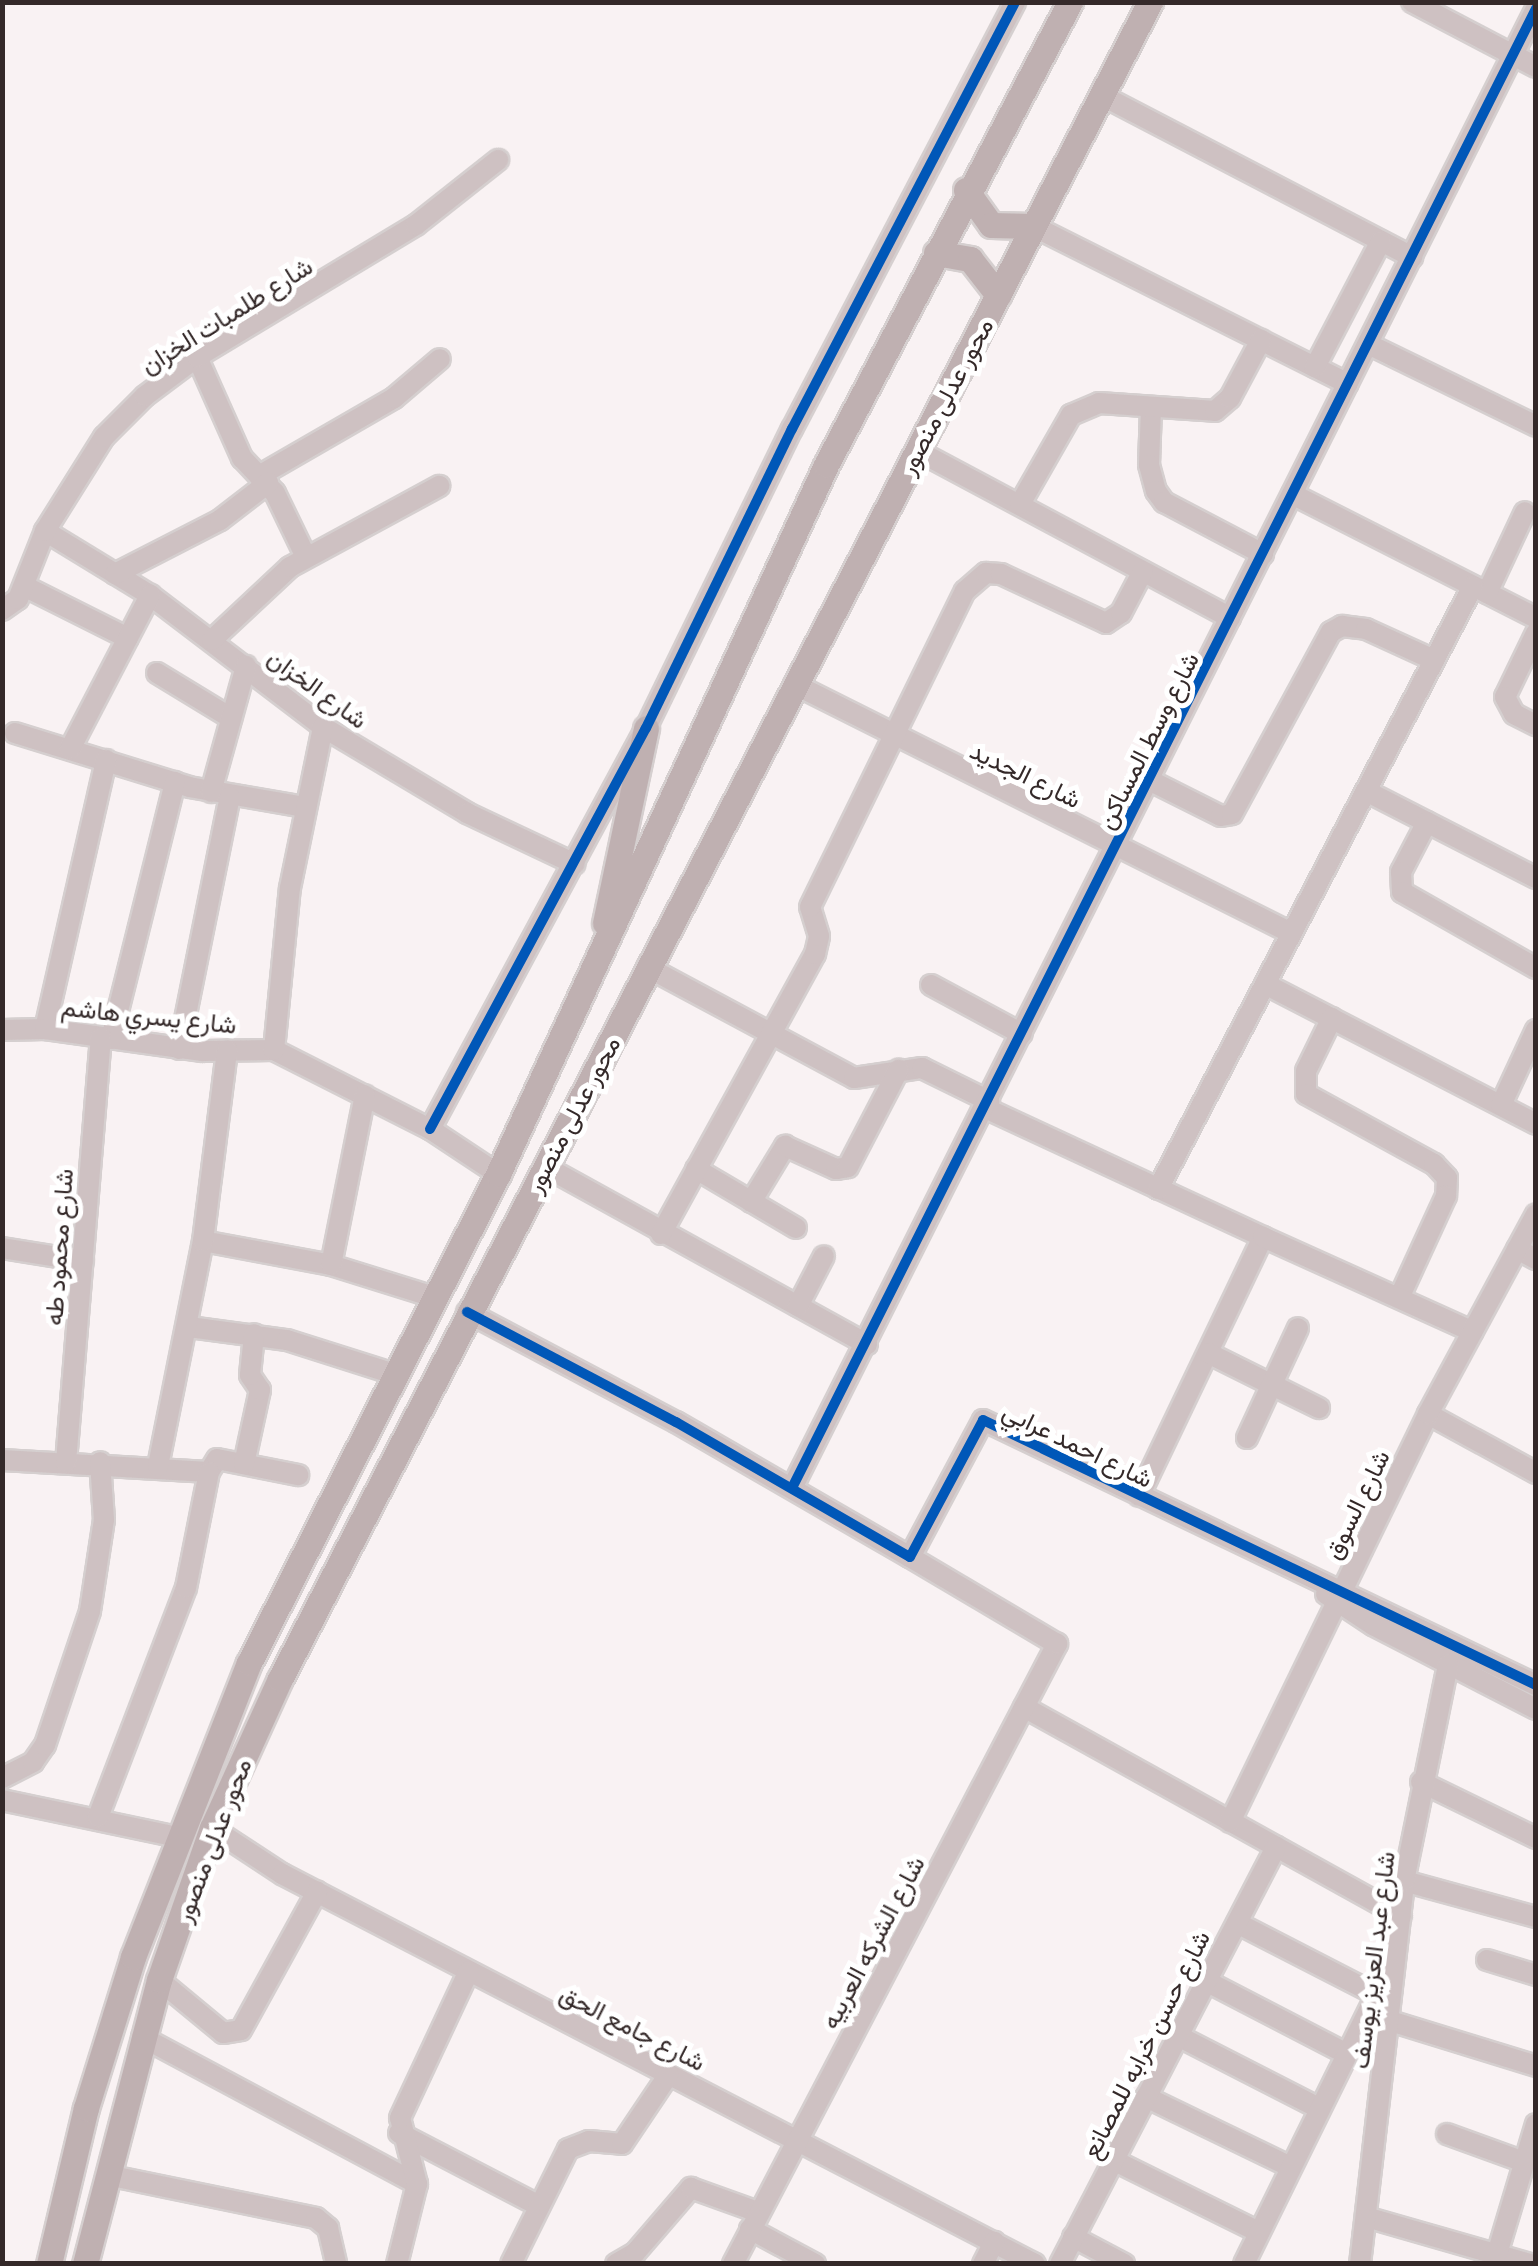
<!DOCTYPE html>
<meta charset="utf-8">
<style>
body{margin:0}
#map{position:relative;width:1538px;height:2266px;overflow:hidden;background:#f9f2f3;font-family:Barlow,Vazirmatn,sans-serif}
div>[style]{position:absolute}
.roads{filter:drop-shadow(2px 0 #d5cfcf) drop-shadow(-2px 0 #d5cfcf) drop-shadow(0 2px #d5cfcf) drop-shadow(0 -2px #d5cfcf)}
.minor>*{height:20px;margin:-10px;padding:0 10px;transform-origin:10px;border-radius:10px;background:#cec1c2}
.major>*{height:25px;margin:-12.5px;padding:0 12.5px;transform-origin:12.5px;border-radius:12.5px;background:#bfb0b1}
.cycleway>*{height:10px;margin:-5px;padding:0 5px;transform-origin:5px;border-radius:5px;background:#0057b8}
span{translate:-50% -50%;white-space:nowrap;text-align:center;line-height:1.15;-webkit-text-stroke:10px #fff;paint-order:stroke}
.street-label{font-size:25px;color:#342929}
.frame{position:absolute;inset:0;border:5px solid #342929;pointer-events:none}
</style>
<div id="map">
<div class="roads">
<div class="minor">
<div style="left:1412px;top:2px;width:140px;rotate:27.7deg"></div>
<div style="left:1101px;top:95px;width:351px;rotate:27.5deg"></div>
<div style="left:1033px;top:226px;width:352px;rotate:26.6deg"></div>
<div style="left:1368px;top:344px;width:187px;rotate:26deg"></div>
<div style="left:197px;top:357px;width:111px;rotate:66deg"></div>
<div style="left:242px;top:458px;width:48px;rotate:46.7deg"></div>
<div style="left:275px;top:493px;width:71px;rotate:64.2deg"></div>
<div style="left:1315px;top:367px;width:142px;rotate:-62.4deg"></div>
<div style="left:1151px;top:408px;width:57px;rotate:92deg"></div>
<div style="left:1149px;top:465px;width:27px;rotate:75deg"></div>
<div style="left:1156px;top:491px;width:14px;rotate:54deg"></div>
<div style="left:1164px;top:502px;width:112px;rotate:27.7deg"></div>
<div style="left:916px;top:450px;width:356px;rotate:28.1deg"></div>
<div style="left:259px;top:476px;width:156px;rotate:-30deg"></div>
<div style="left:394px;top:398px;width:60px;rotate:-40.3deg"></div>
<div style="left:1292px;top:494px;width:274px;rotate:26.9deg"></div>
<div style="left:1020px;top:504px;width:103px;rotate:-60.2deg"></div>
<div style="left:1071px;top:415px;width:30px;rotate:-23deg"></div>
<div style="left:1099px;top:403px;width:116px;rotate:3.9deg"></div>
<div style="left:1215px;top:411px;width:20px;rotate:-41deg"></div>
<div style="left:1230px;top:398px;width:66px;rotate:-61.9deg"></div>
<div style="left:45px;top:531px;width:123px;rotate:31.4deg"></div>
<div style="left:150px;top:595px;width:218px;rotate:37.3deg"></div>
<div style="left:323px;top:727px;width:168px;rotate:30.8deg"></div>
<div style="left:467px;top:813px;width:119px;rotate:25.3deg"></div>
<div style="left:115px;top:574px;width:118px;rotate:-27.2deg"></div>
<div style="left:220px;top:520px;width:61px;rotate:-37.6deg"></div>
<div style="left:24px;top:586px;width:116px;rotate:26.6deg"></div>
<div style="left:1487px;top:593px;width:89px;rotate:-64.9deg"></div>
<div style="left:2px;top:610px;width:19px;rotate:-35deg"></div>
<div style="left:18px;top:599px;width:73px;rotate:-68.3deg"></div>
<div style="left:45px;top:531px;width:111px;rotate:-57.9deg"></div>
<div style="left:104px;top:437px;width:58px;rotate:-45deg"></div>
<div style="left:145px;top:396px;width:65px;rotate:-36.9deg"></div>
<div style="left:197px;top:357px;width:256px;rotate:-31.1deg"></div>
<div style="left:416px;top:225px;width:105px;rotate:-38.4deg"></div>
<div style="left:1536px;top:633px;width:71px;rotate:115.8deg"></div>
<div style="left:1505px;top:697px;width:19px;rotate:62deg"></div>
<div style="left:1514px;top:714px;width:25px;rotate:27deg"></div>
<div style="left:212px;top:640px;width:107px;rotate:-43.1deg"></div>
<div style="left:290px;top:567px;width:170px;rotate:-28.5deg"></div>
<div style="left:157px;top:673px;width:87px;rotate:31.3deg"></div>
<div style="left:794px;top:684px;width:556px;rotate:26.61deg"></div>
<div style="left:15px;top:733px;width:182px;rotate:17.2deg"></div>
<div style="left:189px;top:787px;width:118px;rotate:9.8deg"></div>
<div style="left:70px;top:749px;width:174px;rotate:-62.5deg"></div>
<div style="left:1149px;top:780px;width:80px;rotate:26.6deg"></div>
<div style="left:1221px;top:816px;width:11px;rotate:-10deg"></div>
<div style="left:1232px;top:814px;width:207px;rotate:-61.5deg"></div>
<div style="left:1331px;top:632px;width:13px;rotate:-29deg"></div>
<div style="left:1342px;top:626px;width:24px;rotate:7deg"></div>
<div style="left:1366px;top:629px;width:75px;rotate:24.5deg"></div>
<div style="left:1366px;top:791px;width:191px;rotate:27.1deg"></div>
<div style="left:211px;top:792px;width:131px;rotate:-74.5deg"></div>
<div style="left:1427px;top:822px;width:56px;rotate:117.5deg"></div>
<div style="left:1401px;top:872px;width:20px;rotate:87deg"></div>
<div style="left:1402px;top:892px;width:154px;rotate:29.6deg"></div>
<div style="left:647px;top:967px;width:235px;rotate:28.2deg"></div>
<div style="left:854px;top:1078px;width:69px;rotate:-8.4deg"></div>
<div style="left:922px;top:1068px;width:75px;rotate:26.2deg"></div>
<div style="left:1265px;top:984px;width:305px;rotate:27.3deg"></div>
<div style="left:931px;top:985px;width:103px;rotate:28.3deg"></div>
<div style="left:1332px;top:1018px;width:59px;rotate:116.1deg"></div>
<div style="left:1306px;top:1071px;width:23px;rotate:90deg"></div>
<div style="left:1306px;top:1094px;width:146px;rotate:28.7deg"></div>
<div style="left:1434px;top:1164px;width:19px;rotate:47deg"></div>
<div style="left:1447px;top:1178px;width:18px;rotate:93deg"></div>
<div style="left:1446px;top:1196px;width:112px;rotate:114.7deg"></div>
<div style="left:45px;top:1029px;width:276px;rotate:-77.2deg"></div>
<div style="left:2px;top:1030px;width:43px;rotate:-1.3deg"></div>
<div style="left:45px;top:1029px;width:159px;rotate:8deg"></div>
<div style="left:202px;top:1051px;width:72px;rotate:-0.8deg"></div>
<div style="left:274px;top:1050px;width:175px;rotate:26.9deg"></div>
<div style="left:430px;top:1129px;width:82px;rotate:33.5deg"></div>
<div style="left:111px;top:1039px;width:265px;rotate:-76deg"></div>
<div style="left:179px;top:1049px;width:257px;rotate:-78.6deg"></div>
<div style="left:274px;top:1050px;width:163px;rotate:-84.4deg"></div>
<div style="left:290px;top:888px;width:164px;rotate:-78.4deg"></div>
<div style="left:1501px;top:1105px;width:83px;rotate:-65deg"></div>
<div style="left:985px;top:1108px;width:306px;rotate:24.9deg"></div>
<div style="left:1263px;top:1237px;width:287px;rotate:115.6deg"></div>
<div style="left:430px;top:1129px;width:455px;rotate:-61.7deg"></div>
<div style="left:646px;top:728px;width:333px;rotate:-64deg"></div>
<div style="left:792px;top:429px;width:482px;rotate:-62.4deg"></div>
<div style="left:544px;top:1166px;width:369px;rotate:28.9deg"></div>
<div style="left:696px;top:1169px;width:116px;rotate:30.5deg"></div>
<div style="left:1158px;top:1189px;width:680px;rotate:-62.42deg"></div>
<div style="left:751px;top:1202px;width:66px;rotate:-58.7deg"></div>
<div style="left:785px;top:1146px;width:56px;rotate:24.3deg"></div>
<div style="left:836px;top:1169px;width:12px;rotate:-9deg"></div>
<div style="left:848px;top:1167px;width:110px;rotate:-62.5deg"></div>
<div style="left:661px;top:1234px;width:320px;rotate:-61.2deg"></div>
<div style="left:815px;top:954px;width:18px;rotate:-77deg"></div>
<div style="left:819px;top:936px;width:30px;rotate:-107deg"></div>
<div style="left:810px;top:907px;width:352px;rotate:-63.9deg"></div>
<div style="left:965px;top:591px;width:28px;rotate:-41deg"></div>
<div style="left:986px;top:573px;width:15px;rotate:4deg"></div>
<div style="left:1001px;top:574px;width:116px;rotate:25deg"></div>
<div style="left:1106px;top:623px;width:18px;rotate:-34deg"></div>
<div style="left:1121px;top:613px;width:47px;rotate:-62.4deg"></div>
<div style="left:1263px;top:1237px;width:230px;rotate:24.3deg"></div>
<div style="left:203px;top:1241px;width:130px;rotate:10.6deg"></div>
<div style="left:331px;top:1265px;width:108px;rotate:17.3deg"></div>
<div style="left:2px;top:1248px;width:82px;rotate:9.1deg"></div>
<div style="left:1517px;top:1249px;width:21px;rotate:28deg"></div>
<div style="left:331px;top:1265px;width:173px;rotate:-78.7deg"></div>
<div style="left:798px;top:1306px;width:56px;rotate:-62.5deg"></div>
<div style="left:467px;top:1312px;width:236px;rotate:27.8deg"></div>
<div style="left:676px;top:1422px;width:270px;rotate:30deg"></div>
<div style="left:910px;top:1557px;width:155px;rotate:-61.9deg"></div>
<div style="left:983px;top:1420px;width:613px;rotate:25.6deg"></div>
<div style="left:189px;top:1327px;width:99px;rotate:7.6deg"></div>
<div style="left:287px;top:1340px;width:112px;rotate:17.6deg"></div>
<div style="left:1208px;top:1353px;width:124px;rotate:26.4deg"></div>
<div style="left:1428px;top:1414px;width:123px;rotate:28.6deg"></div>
<div style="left:1247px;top:1438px;width:121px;rotate:-65.1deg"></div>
<div style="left:2px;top:1460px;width:207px;rotate:3.3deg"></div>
<div style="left:209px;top:1472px;width:15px;rotate:-58deg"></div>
<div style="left:217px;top:1459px;width:83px;rotate:11.2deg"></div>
<div style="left:66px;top:1462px;width:426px;rotate:-85.3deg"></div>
<div style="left:244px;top:1464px;width:76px;rotate:-77.8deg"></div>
<div style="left:260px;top:1390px;width:18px;rotate:-124deg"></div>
<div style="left:250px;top:1375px;width:41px;rotate:-84.4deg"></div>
<div style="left:158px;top:1466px;width:229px;rotate:-78.7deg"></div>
<div style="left:203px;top:1241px;width:192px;rotate:-82.8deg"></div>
<div style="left:792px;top:1488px;width:1656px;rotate:-63.3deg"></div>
<div style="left:1326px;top:1594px;width:56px;rotate:33.4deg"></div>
<div style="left:1373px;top:1625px;width:183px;rotate:27.3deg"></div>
<div style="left:1024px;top:1707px;width:431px;rotate:29deg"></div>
<div style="left:2px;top:1778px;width:35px;rotate:-27deg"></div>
<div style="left:33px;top:1762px;width:21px;rotate:-55deg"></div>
<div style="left:45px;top:1745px;width:141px;rotate:-71.4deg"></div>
<div style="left:90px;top:1611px;width:92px;rotate:-81.3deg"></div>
<div style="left:104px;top:1520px;width:58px;rotate:-93.9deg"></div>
<div style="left:1421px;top:1782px;width:128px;rotate:26deg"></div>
<div style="left:2px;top:1800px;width:179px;rotate:11.9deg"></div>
<div style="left:98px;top:1817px;width:245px;rotate:-69deg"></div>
<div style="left:186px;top:1588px;width:118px;rotate:-78.8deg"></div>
<div style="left:1230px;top:1822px;width:454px;rotate:-64.1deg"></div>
<div style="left:1428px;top:1414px;width:227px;rotate:-61.6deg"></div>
<div style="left:212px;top:1828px;width:84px;rotate:33.3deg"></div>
<div style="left:282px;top:1874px;width:848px;rotate:27.38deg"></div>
<div style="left:1404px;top:1881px;width:137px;rotate:15.3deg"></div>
<div style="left:1237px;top:1923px;width:155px;rotate:27.2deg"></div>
<div style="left:1487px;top:1960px;width:51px;rotate:17deg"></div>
<div style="left:159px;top:1980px;width:83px;rotate:39.6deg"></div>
<div style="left:223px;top:2033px;width:18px;rotate:-9deg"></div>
<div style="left:241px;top:2030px;width:158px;rotate:-61.2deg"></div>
<div style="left:1206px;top:1981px;width:157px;rotate:27.4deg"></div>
<div style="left:1390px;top:2021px;width:153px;rotate:17.1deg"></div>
<div style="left:1178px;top:2036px;width:158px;rotate:27.1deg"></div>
<div style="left:142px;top:2037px;width:312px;rotate:28.1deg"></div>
<div style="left:1146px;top:2097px;width:159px;rotate:25.8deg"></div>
<div style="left:399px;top:2133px;width:158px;rotate:27.5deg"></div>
<div style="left:1447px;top:2134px;width:82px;rotate:20deg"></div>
<div style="left:1113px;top:2160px;width:163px;rotate:26.3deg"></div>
<div style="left:107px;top:2175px;width:213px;rotate:11.6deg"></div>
<div style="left:316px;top:2218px;width:16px;rotate:40deg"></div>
<div style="left:328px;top:2228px;width:37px;rotate:77deg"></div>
<div style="left:1366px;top:2217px;width:171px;rotate:16deg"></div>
<div style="left:750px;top:2229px;width:74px;rotate:28.3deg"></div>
<div style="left:1073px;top:2237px;width:58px;rotate:27.9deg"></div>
<div style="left:397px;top:2264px;width:82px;rotate:-76deg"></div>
<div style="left:417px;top:2184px;width:68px;rotate:-104.4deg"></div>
<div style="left:400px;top:2118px;width:162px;rotate:-64.9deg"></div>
<div style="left:511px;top:2264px;width:128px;rotate:-63.6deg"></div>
<div style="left:568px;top:2149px;width:22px;rotate:-21deg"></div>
<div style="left:589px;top:2141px;width:33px;rotate:5deg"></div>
<div style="left:622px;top:2144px;width:84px;rotate:-56.1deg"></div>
<div style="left:616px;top:2264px;width:22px;rotate:-30deg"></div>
<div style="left:635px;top:2253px;width:86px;rotate:-49.3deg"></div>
<div style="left:691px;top:2188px;width:71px;rotate:19.7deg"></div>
<div style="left:733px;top:2264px;width:700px;rotate:-62.41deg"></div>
<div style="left:1057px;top:1644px;width:171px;rotate:-149.4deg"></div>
<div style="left:983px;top:2264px;width:25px;rotate:-63deg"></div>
<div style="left:1060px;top:2264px;width:470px;rotate:-62.6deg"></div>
<div style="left:1244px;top:2264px;width:333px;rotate:-63.8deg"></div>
<div style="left:1360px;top:2264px;width:386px;rotate:-83.4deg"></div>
<div style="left:1404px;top:1881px;width:221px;rotate:-78.5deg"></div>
<div style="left:1494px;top:2264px;width:146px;rotate:-73.3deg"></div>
</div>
<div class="major">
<div style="left:966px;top:190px;width:43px;rotate:54.5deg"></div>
<div style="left:991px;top:225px;width:42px;rotate:1.4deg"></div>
<div style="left:936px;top:253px;width:35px;rotate:10deg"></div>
<div style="left:970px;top:259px;width:46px;rotate:52.1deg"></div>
<div style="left:605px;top:923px;width:199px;rotate:-78.1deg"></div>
<div style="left:49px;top:2264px;width:160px;rotate:-76.7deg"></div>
<div style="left:86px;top:2108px;width:158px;rotate:-72.7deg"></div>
<div style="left:133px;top:1957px;width:316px;rotate:-68.5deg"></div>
<div style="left:249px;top:1663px;width:549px;rotate:-63.01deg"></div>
<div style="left:498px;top:1174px;width:781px;rotate:-65.17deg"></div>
<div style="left:826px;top:465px;width:523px;rotate:-62.21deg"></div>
<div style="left:85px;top:2264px;width:293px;rotate:-75.4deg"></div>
<div style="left:159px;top:1980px;width:161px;rotate:-70.8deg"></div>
<div style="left:212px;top:1828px;width:164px;rotate:-65.5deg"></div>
<div style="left:280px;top:1679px;width:1889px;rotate:-62.58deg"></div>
</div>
</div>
<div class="cycleway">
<div style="left:430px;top:1129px;width:455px;rotate:-61.7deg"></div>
<div style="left:646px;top:728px;width:333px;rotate:-64deg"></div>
<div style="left:792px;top:429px;width:482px;rotate:-62.4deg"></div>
<div style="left:467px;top:1312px;width:236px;rotate:27.8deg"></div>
<div style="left:676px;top:1422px;width:270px;rotate:30deg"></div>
<div style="left:910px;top:1557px;width:155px;rotate:-61.9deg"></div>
<div style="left:983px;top:1420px;width:613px;rotate:25.6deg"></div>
<div style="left:792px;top:1488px;width:1656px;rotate:-63.3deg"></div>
</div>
<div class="street-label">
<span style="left:226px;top:315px;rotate:-32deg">شارع طلمبات الخزان</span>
<span style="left:945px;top:396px;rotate:-62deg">محور عدلى منصور</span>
<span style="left:318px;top:688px;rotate:36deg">شارع الخزان</span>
<span style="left:1147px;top:740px;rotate:-63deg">شارع وسط المساكن</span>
<span style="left:1026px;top:774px;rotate:26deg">شارع الجديد</span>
<span style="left:149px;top:1015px;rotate:6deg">شارع يسري هاشم</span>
<span style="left:572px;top:1114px;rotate:-62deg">محور عدلى منصور</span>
<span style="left:58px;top:1247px;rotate:-86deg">شارع محمود طه</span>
<span style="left:1078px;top:1444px;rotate:26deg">شارع احمد عرابي</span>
<span style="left:1356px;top:1504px;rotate:-64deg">شارع السوق</span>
<span style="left:212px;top:1840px;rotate:-69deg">محور عدلى منصور</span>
<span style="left:872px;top:1942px;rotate:-62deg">شارع الشركه العربيه</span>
<span style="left:1372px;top:1960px;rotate:-83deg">شارع عبد العزيز يوسف</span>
<span style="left:633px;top:2027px;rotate:27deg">شارع جامع الحق</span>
<span style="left:1145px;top:2044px;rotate:-63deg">شارع حسن خرابه للمصانع</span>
</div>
<div class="frame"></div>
</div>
